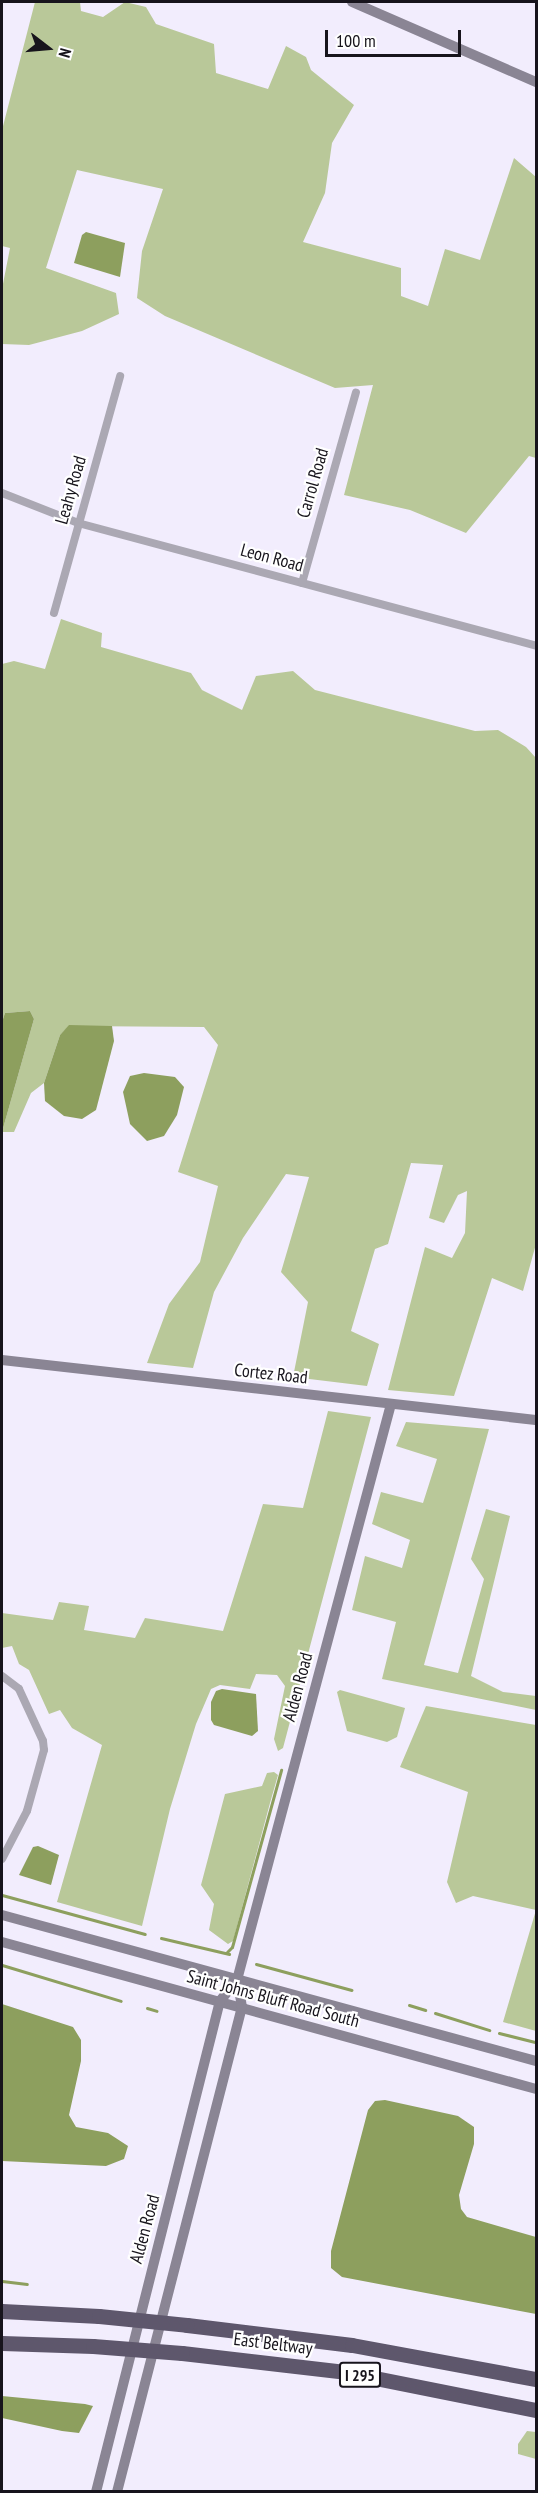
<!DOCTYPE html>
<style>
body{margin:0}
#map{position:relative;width:538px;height:2493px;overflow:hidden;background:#f2edfd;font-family:"PT Sans Narrow",sans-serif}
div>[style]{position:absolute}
.green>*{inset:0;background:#b9c899}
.water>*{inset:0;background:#8d9f5e}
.stream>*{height:3px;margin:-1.5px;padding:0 1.5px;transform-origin:1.5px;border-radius:1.5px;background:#8d9f5e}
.street>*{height:8px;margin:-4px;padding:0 4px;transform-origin:4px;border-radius:4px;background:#aba8b3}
.secondary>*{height:10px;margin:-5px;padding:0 5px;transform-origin:5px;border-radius:5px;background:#8a8594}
.highway>*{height:15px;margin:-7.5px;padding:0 7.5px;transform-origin:7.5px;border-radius:7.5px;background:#5e576c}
.highway-bridge>*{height:15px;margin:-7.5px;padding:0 7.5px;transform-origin:7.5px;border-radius:7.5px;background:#5e576c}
span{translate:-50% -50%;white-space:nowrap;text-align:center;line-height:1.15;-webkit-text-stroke:4.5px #fff;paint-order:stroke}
.shield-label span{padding:2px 4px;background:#fff;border:2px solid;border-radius:4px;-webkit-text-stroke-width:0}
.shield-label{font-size:16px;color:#17141c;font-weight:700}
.street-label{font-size:18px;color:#17141c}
.frame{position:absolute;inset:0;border:3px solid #17141c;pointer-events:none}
.north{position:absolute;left:18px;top:18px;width:60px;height:60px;-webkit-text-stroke:4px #fff;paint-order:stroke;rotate:106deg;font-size:16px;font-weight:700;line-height:24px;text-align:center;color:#17141c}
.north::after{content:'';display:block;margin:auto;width:21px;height:27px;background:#17141c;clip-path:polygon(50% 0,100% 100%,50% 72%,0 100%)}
.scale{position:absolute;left:325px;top:30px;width:136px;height:27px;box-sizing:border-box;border:3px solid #17141c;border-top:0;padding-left:8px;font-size:18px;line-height:21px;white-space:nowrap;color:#17141c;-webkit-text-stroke:4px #fff;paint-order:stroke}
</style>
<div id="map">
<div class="green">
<div style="clip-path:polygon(35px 2px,80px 2px,81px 11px,103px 17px,125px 2px,146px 7px,156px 24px,214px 44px,216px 73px,268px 89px,286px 46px,306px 57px,311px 70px,354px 105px,332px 143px,325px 193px,303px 242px,401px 268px,401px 296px,428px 306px,445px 249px,480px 260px,514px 158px,536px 177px,536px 458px,529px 456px,466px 533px,410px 510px,344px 495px,373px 385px,335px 388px,165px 316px,137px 298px,142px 251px,163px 189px,77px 170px,46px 268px,116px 293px,119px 314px,82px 331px,29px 345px,2px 344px,2px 289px,10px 248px,2px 246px,2px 130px)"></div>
<div style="clip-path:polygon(61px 619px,102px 633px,101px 647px,191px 673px,202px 690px,242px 710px,256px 676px,293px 671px,315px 690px,475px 731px,498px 730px,526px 747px,536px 758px,536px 1244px,523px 1291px,492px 1278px,454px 1396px,388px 1390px,425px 1247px,452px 1258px,465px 1233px,467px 1191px,458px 1195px,444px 1223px,429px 1218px,443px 1165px,411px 1163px,388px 1244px,375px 1249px,351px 1331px,379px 1344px,367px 1386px,293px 1377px,308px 1302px,281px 1272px,309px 1177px,286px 1174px,243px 1238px,214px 1292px,193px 1368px,147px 1363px,169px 1304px,200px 1262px,218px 1186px,178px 1172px,218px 1045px,204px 1027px,69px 1026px,60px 1035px,44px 1083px,31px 1093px,14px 1132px,2px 1132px,34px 1019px,30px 1011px,5px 1013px,2px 1022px,2px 664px,14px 661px,45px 669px)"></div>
<div style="clip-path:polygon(328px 1411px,371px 1417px,283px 1748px,278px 1751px,274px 1739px,285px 1686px,277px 1675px,256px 1674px,250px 1689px,220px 1685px,211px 1689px,196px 1724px,170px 1809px,142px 1926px,57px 1902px,102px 1745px,72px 1728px,60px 1710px,49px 1714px,29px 1670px,19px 1664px,12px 1646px,2px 1648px,2px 1613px,53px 1620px,59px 1602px,89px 1606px,84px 1630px,135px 1638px,145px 1618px,223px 1631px,263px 1504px,303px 1508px)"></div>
<div style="clip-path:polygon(406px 1422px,489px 1429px,424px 1665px,458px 1673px,484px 1579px,471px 1559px,486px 1509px,510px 1516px,471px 1676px,503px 1692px,536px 1696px,536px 1710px,382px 1679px,396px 1622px,352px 1610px,365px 1556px,402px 1568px,410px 1540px,372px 1524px,381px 1492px,423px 1503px,437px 1459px,396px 1446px)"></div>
<div style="clip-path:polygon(340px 1690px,405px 1708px,397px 1737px,387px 1742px,347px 1731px,337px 1692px)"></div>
<div style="clip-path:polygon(426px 1706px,536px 1725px,536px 2031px,503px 2022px,536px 1910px,473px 1896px,456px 1903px,447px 1882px,468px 1792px,400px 1767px)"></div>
<div style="clip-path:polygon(274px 1772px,278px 1775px,270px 1803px,233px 1941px,228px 1944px,209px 1930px,214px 1904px,201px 1885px,225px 1794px,262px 1786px,267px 1773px)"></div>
<div style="clip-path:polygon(527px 2431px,536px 2432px,536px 2459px,518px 2454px,518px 2444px)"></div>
</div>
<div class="water">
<div style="clip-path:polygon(86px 232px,125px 243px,120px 277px,74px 263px,82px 235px)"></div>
<div style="clip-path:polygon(30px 1011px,34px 1019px,2px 1132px,2px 1022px,5px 1013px)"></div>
<div style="clip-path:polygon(69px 1025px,112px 1026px,114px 1041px,96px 1110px,82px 1119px,64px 1116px,45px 1101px,44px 1083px,60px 1035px)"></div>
<div style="clip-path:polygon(144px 1073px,175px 1077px,184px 1087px,177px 1115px,164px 1136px,147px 1141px,130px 1124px,123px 1092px,130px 1076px)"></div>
<div style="clip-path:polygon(222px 1689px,256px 1694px,258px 1731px,252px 1736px,214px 1725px,211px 1720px,211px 1702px,216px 1691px)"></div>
<div style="clip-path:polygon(38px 1846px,59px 1855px,51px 1885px,19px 1875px,33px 1847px)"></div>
<div style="clip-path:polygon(2px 2004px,73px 2027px,81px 2040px,81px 2061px,69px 2115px,76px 2127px,108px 2133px,128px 2146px,124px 2159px,106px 2166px,2px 2161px)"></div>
<div style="clip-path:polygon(385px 2100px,458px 2116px,474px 2127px,474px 2144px,459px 2195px,461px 2209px,467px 2217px,536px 2237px,536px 2314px,342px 2277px,331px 2268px,331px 2251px,368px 2110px,375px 2101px)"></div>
<div style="clip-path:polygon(2px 2396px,85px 2404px,93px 2406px,79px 2433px,62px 2431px,2px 2418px)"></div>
</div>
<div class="stream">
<div style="left:2px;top:1895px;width:148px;rotate:15.3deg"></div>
<div style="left:161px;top:1938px;width:70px;rotate:13.2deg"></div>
<div style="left:227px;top:1952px;width:7px;rotate:-45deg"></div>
<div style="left:232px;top:1947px;width:184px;rotate:-74.5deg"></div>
<div style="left:256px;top:1964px;width:99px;rotate:15.2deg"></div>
<div style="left:2px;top:1965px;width:124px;rotate:16.8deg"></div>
<div style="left:409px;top:2005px;width:17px;rotate:17deg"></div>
<div style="left:147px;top:2008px;width:10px;rotate:17deg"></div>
<div style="left:435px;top:2013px;width:57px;rotate:17.5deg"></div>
<div style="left:499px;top:2033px;width:38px;rotate:14deg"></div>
<div style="left:2px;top:2281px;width:25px;rotate:7deg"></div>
</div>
<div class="street">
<div style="left:2px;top:493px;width:82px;rotate:21.5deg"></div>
<div style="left:78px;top:523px;width:474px;rotate:15deg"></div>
<div style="left:302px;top:583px;width:198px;rotate:-74.2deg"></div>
<div style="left:54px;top:613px;width:246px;rotate:-74.4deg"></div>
<div style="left:2px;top:1676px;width:21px;rotate:37deg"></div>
<div style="left:19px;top:1689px;width:57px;rotate:65.2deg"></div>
<div style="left:43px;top:1741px;width:9px;rotate:84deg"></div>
<div style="left:44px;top:1750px;width:63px;rotate:105.6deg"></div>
<div style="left:27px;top:1811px;width:54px;rotate:117.5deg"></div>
</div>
<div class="secondary">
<div style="left:352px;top:2px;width:201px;rotate:23.5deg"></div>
<div style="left:2px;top:1360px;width:537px;rotate:6.41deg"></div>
<div style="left:2px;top:1915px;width:554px;rotate:15.29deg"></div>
<div style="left:2px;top:1942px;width:554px;rotate:15.39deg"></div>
<div style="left:96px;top:2492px;width:506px;rotate:-75.83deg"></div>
<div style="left:220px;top:2001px;width:27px;rotate:-51deg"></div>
<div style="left:117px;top:2492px;width:501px;rotate:-75.55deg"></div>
<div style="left:242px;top:2007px;width:27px;rotate:-100deg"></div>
<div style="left:237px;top:1980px;width:596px;rotate:-75.03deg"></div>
</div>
<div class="highway">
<div style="left:2px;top:2311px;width:97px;rotate:3deg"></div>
<div style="left:187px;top:2325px;width:166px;rotate:6.9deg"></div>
<div style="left:352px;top:2345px;width:187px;rotate:10.5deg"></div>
<div style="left:2px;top:2343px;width:91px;rotate:1.9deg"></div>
<div style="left:182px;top:2353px;width:164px;rotate:6.6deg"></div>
<div style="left:345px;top:2372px;width:195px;rotate:11.3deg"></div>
</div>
<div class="highway-bridge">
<div style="left:99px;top:2316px;width:88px;rotate:5.8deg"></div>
<div style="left:93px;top:2346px;width:89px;rotate:4.5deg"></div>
</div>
<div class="shield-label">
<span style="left:360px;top:2375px">I 295</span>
</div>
<div class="street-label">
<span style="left:313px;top:483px;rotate:-74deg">Carrol Road</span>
<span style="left:71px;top:490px;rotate:-74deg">Leahy Road</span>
<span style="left:272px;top:558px;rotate:15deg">Leon Road</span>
<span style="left:271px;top:1374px;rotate:6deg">Cortez Road</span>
<span style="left:298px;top:1687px;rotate:-75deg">Alden Road</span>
<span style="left:273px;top:1999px;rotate:15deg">Saint Johns Bluff Road South</span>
<span style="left:145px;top:2229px;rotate:-75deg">Alden Road</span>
<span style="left:273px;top:2344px;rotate:7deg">East Beltway</span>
</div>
<div class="frame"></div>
<div class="north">N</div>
<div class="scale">100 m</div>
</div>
